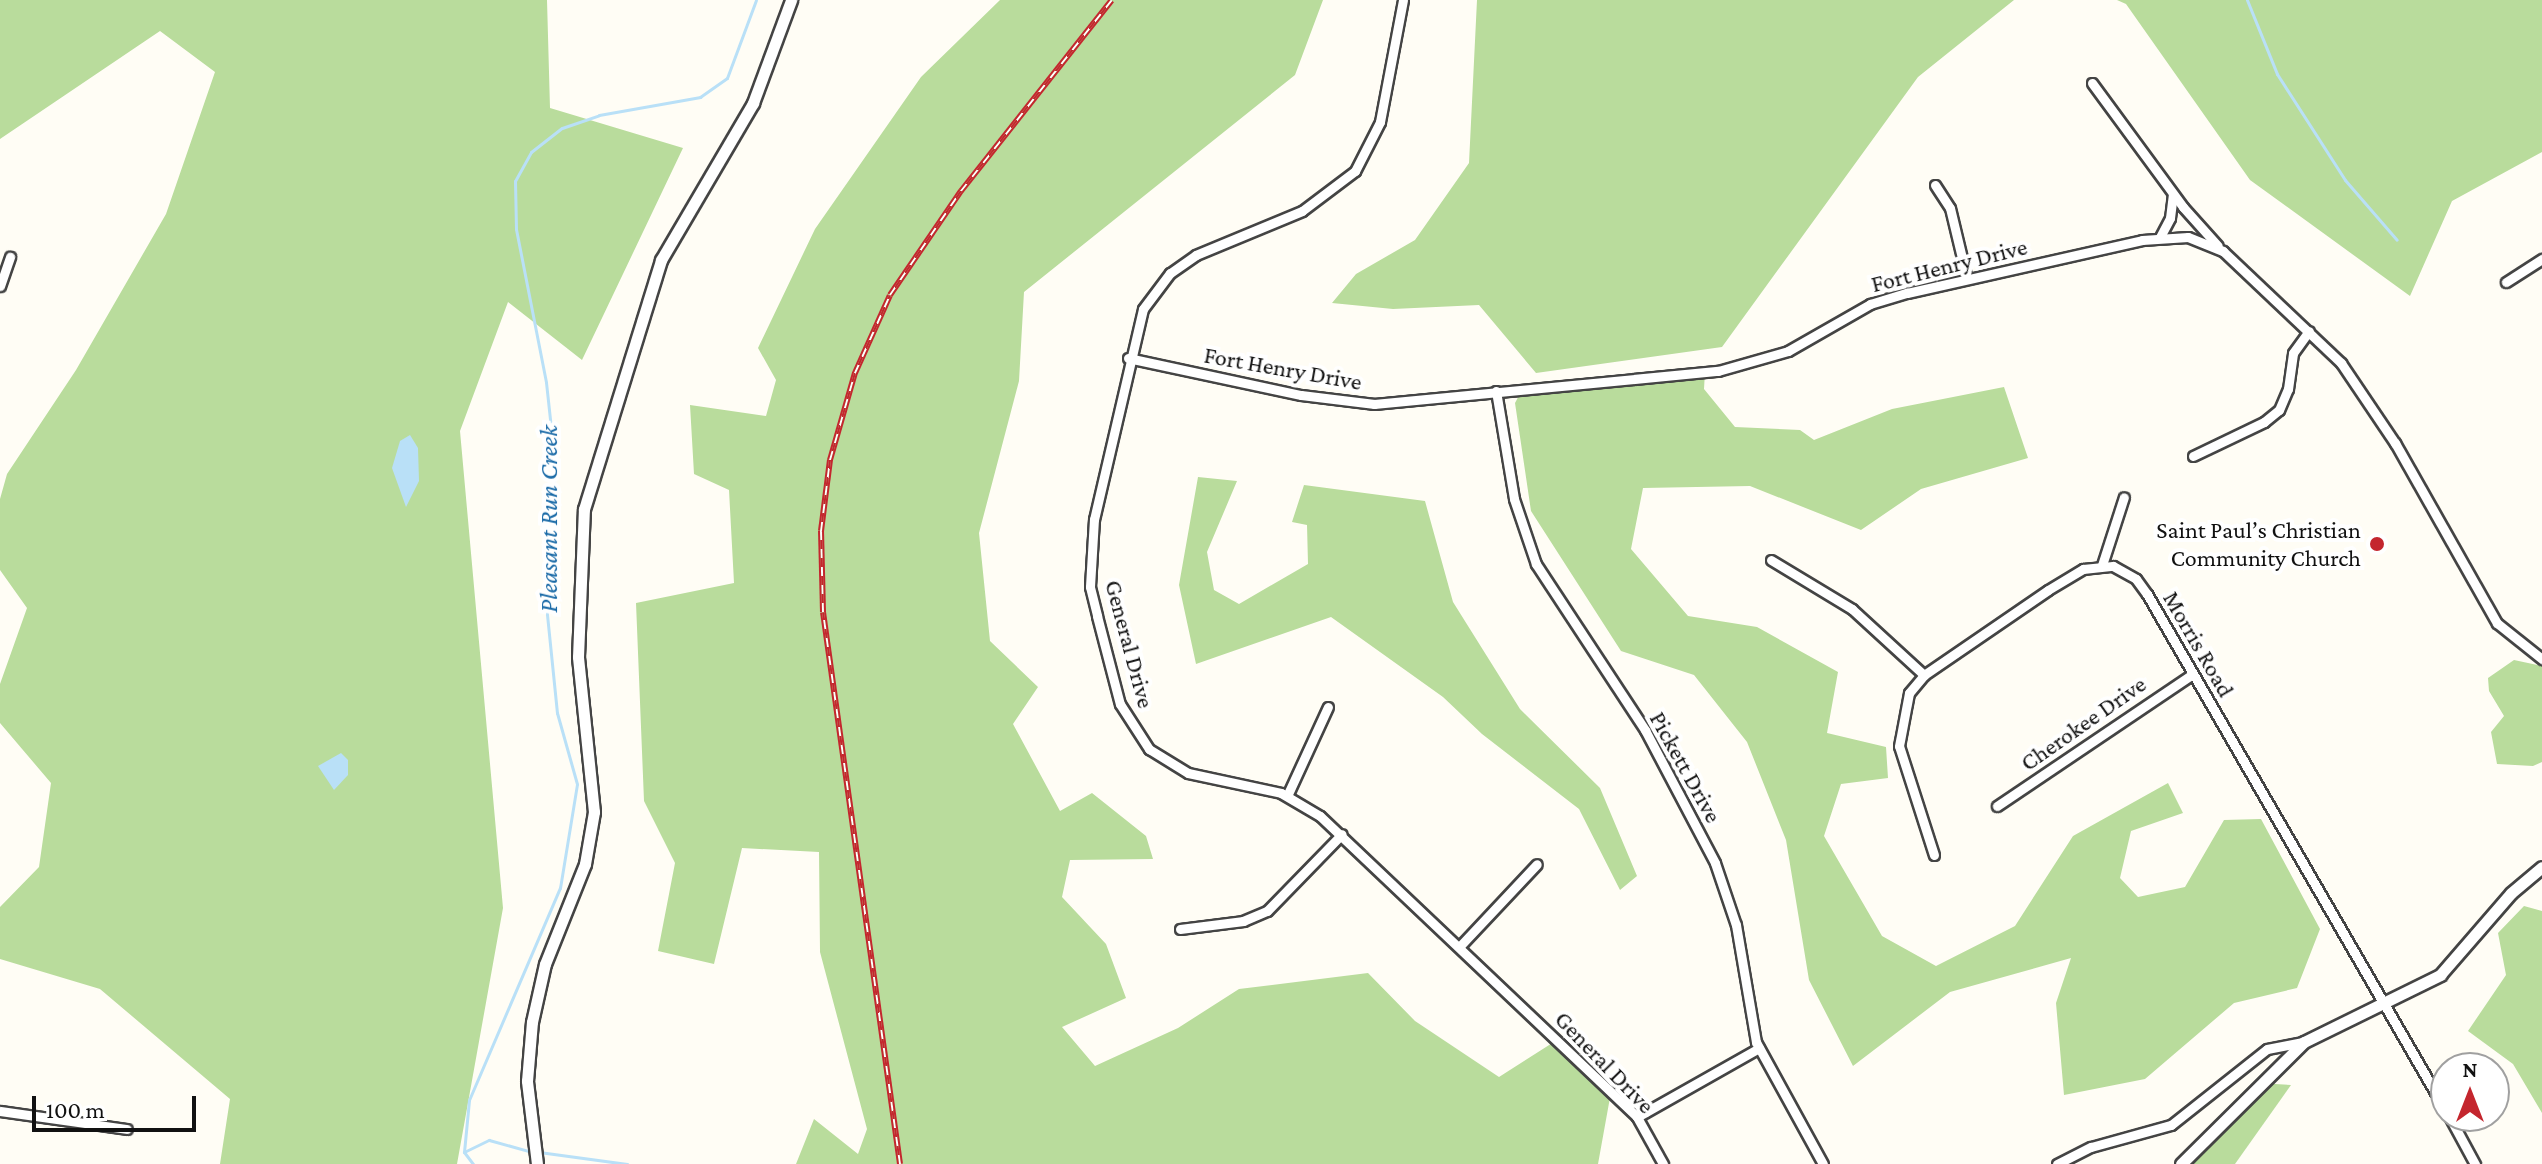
<!DOCTYPE html>
<meta charset="utf-8">
<style>
body{margin:0}
#map{position:relative;width:2542px;height:1164px;overflow:hidden;background:#fffdf5;font-family:"Crimson Pro",serif}
div>[style]{position:absolute}
.forest>*{inset:0;background:#b9dc9c}
.water>*{inset:0;background:#b9e0f7}
.stream>*{height:3px;margin:-1.5px;padding:0 1.5px;transform-origin:1.5px;border-radius:1.5px;background:#b9e0f7}
.roads{filter:drop-shadow(2px 0 #444) drop-shadow(-2px 0 #444) drop-shadow(0 2px #444) drop-shadow(0 -2px #444)}
.minor>*{height:9px;margin:-4.5px;padding:0 4.5px;transform-origin:4.5px;border-radius:4.5px;background:#fff}
.tertiary>*{height:11px;margin:-5.5px;padding:0 5.5px;transform-origin:5.5px;border-radius:5.5px;background:#fff}
.rail>*{height:6px;margin-top:-3px;transform-origin:0;background:repeating-linear-gradient(90deg,#fff 0 9px,#c4262e 0 18px);box-sizing:border-box;border-block:2px solid #c4262e}
.dots>*{width:22px;height:22px;translate:-50% -50%;box-sizing:border-box;border:4px solid #fff;border-radius:50%}
span{translate:-50% -50%;white-space:nowrap;text-align:center;line-height:1.15;-webkit-text-stroke:8px #fff;paint-order:stroke}
.street-label{font-size:24px;color:#111}
.poi-label{font-size:24px;color:#111}
.right{translate:-100% -50%;text-align:right}
.water-label{font-size:26px;color:#1768a6;font-style:italic}
.north{position:absolute;left:2430px;top:1052px;width:80px;height:80px;box-sizing:border-box;background:#fff;border:2px solid #a0a0a0;border-radius:50%;rotate:0deg;font-size:22px;font-weight:700;line-height:32px;text-align:center;color:#111}
.north::after{content:'';display:block;margin:auto;width:28px;height:36px;background:#c4262e;clip-path:polygon(50% 0,100% 100%,50% 72%,0 100%)}
.scale{position:absolute;left:32px;top:1096px;width:164px;height:36px;box-sizing:border-box;border:4px solid #111;border-top:0;padding-left:10px;font-size:24px;line-height:28px;white-space:nowrap;color:#111;-webkit-text-stroke:6px #fff;paint-order:stroke}
</style>
<div id="map">
<div class="forest">
<div style="clip-path:polygon(0 0,547px 0,550px 108px,683px 148px,582px 360px,508px 302px,460px 431px,503px 908px,457px 1164px,220px 1164px,230px 1099px,100px 989px,0 959px,0 907px,39px 867px,51px 783px,0 723px,0 684px,27px 608px,0 570px,0 499px,7px 474px,76px 370px,166px 214px,215px 72px,160px 31px,0 139px)"></div>
<div style="clip-path:polygon(1000px 0,1323px 0,1295px 75px,1024px 292px,1019px 381px,979px 533px,990px 641px,1038px 687px,1013px 724px,1060px 811px,1092px 793px,1146px 836px,1153px 859px,1070px 860px,1062px 897px,1106px 944px,1126px 998px,1062px 1027px,1095px 1066px,1178px 1028px,1239px 989px,1368px 973px,1415px 1021px,1499px 1077px,1557px 1040px,1611px 1092px,1598px 1164px,796px 1164px,814px 1119px,858px 1154px,867px 1129px,820px 952px,819px 852px,742px 848px,714px 964px,658px 951px,675px 863px,644px 801px,636px 603px,734px 583px,729px 490px,694px 474px,690px 405px,766px 416px,776px 380px,758px 348px,815px 229px,921px 77px)"></div>
<div style="clip-path:polygon(1477px 0,2014px 0,1918px 77px,1722px 347px,1536px 373px,1479px 305px,1393px 309px,1332px 303px,1356px 274px,1415px 240px,1469px 163px)"></div>
<div style="clip-path:polygon(2117px 0,2542px 0,2542px 152px,2452px 201px,2410px 296px,2250px 180px,2126px 4px)"></div>
<div style="clip-path:polygon(1705px 372px,1704px 389px,1735px 427px,1800px 430px,1814px 440px,1892px 409px,2004px 387px,2028px 458px,1921px 489px,1861px 530px,1750px 486px,1643px 488px,1631px 549px,1688px 616px,1757px 627px,1838px 672px,1827px 733px,1886px 747px,1888px 778px,1841px 784px,1824px 836px,1882px 936px,1936px 966px,2015px 926px,2073px 836px,2168px 783px,2183px 813px,2131px 831px,2120px 878px,2138px 897px,2185px 887px,2224px 820px,2261px 819px,2320px 929px,2297px 988px,2234px 1003px,2145px 1079px,2064px 1095px,2056px 1003px,2071px 958px,1950px 992px,1853px 1066px,1809px 980px,1786px 840px,1747px 742px,1694px 675px,1621px 651px,1531px 511px,1515px 403px,1523px 388px)"></div>
<div style="clip-path:polygon(1198px 477px,1237px 481px,1207px 552px,1214px 590px,1239px 604px,1308px 564px,1307px 525px,1292px 522px,1304px 485px,1425px 501px,1453px 602px,1520px 709px,1600px 788px,1637px 876px,1620px 890px,1579px 809px,1482px 734px,1443px 697px,1331px 617px,1196px 664px,1179px 585px)"></div>
<div style="clip-path:polygon(2514px 660px,2542px 666px,2542px 762px,2533px 766px,2497px 764px,2491px 732px,2504px 716px,2489px 691px,2488px 678px)"></div>
<div style="clip-path:polygon(2524px 906px,2542px 911px,2542px 1113px,2513px 1064px,2468px 1031px,2506px 975px,2498px 933px)"></div>
<div style="clip-path:polygon(2258px 1083px,2291px 1085px,2235px 1164px,2181px 1164px)"></div>
</div>
<div class="water">
<div style="clip-path:polygon(410px 435px,418px 448px,419px 481px,406px 507px,392px 468px,400px 441px)"></div>
<div style="clip-path:polygon(341px 753px,348px 760px,348px 775px,334px 790px,318px 766px)"></div>
</div>
<div class="stream">
<div style="left:2247px;top:0;width:80px;rotate:67.9deg"></div>
<div style="left:2277px;top:74px;width:126px;rotate:57.3deg"></div>
<div style="left:2345px;top:180px;width:79px;rotate:49.1deg"></div>
<div style="left:464px;top:1152px;width:28px;rotate:-26deg"></div>
<div style="left:489px;top:1140px;width:45px;rotate:15.6deg"></div>
<div style="left:539px;top:1152px;width:89px;rotate:7.8deg"></div>
<div style="left:473px;top:1164px;width:15px;rotate:-127deg"></div>
<div style="left:464px;top:1152px;width:52px;rotate:-84.5deg"></div>
<div style="left:469px;top:1100px;width:231px;rotate:-66.8deg"></div>
<div style="left:560px;top:888px;width:105px;rotate:-80.7deg"></div>
<div style="left:577px;top:784px;width:74px;rotate:-105.7deg"></div>
<div style="left:557px;top:713px;width:120px;rotate:-95.8deg"></div>
<div style="left:545px;top:594px;width:70px;rotate:-82.6deg"></div>
<div style="left:554px;top:525px;width:69px;rotate:-90deg"></div>
<div style="left:554px;top:456px;width:74px;rotate:-96.2deg"></div>
<div style="left:546px;top:382px;width:156px;rotate:-101.1deg"></div>
<div style="left:516px;top:229px;width:48px;rotate:-91.2deg"></div>
<div style="left:515px;top:181px;width:33px;rotate:-61deg"></div>
<div style="left:531px;top:152px;width:39px;rotate:-38deg"></div>
<div style="left:562px;top:128px;width:39px;rotate:-19deg"></div>
<div style="left:599px;top:115px;width:103px;rotate:-10.1deg"></div>
<div style="left:700px;top:97px;width:33px;rotate:-35deg"></div>
<div style="left:727px;top:78px;width:83px;rotate:-69.6deg"></div>
</div>
<div class="roads">
<div class="minor">
<div style="left:1403px;top:0;width:124px;rotate:100.7deg"></div>
<div style="left:1380px;top:122px;width:55px;rotate:117deg"></div>
<div style="left:1355px;top:171px;width:66px;rotate:143deg"></div>
<div style="left:1302px;top:211px;width:115px;rotate:157.5deg"></div>
<div style="left:1196px;top:255px;width:32px;rotate:145deg"></div>
<div style="left:1170px;top:273px;width:45px;rotate:126.9deg"></div>
<div style="left:1143px;top:309px;width:216px;rotate:103.1deg"></div>
<div style="left:1094px;top:519px;width:68px;rotate:93.4deg"></div>
<div style="left:1090px;top:587px;width:30px;rotate:76deg"></div>
<div style="left:1097px;top:616px;width:91px;rotate:75.4deg"></div>
<div style="left:1120px;top:704px;width:54px;rotate:57.2deg"></div>
<div style="left:1149px;top:749px;width:46px;rotate:31.6deg"></div>
<div style="left:1188px;top:773px;width:95px;rotate:12.1deg"></div>
<div style="left:1281px;top:793px;width:45px;rotate:30.5deg"></div>
<div style="left:1320px;top:816px;width:437px;rotate:43.5deg"></div>
<div style="left:1637px;top:1117px;width:54px;rotate:61deg"></div>
<div style="left:2092px;top:83px;width:154px;rotate:53.7deg"></div>
<div style="left:2183px;top:207px;width:52px;rotate:48.1deg"></div>
<div style="left:1935px;top:185px;width:27px;rotate:57deg"></div>
<div style="left:1950px;top:208px;width:73px;rotate:76.5deg"></div>
<div style="left:2160px;top:237px;width:21px;rotate:-62deg"></div>
<div style="left:2170px;top:218px;width:24px;rotate:-83deg"></div>
<div style="left:2506px;top:282px;width:43px;rotate:-32.6deg"></div>
<div style="left:0;top:286px;width:31px;rotate:-71deg"></div>
<div style="left:1128px;top:358px;width:177px;rotate:12.1deg"></div>
<div style="left:1301px;top:395px;width:74px;rotate:7deg"></div>
<div style="left:1374px;top:404px;width:346px;rotate:-5.5deg"></div>
<div style="left:1718px;top:371px;width:73px;rotate:-15.9deg"></div>
<div style="left:1788px;top:351px;width:95px;rotate:-29.8deg"></div>
<div style="left:1870px;top:304px;width:39px;rotate:-17deg"></div>
<div style="left:1907px;top:293px;width:241px;rotate:-12.7deg"></div>
<div style="left:2142px;top:240px;width:46px;rotate:-3.7deg"></div>
<div style="left:2188px;top:237px;width:38px;rotate:22deg"></div>
<div style="left:2223px;top:251px;width:163px;rotate:43.5deg"></div>
<div style="left:2341px;top:363px;width:97px;rotate:56deg"></div>
<div style="left:2395px;top:443px;width:207px;rotate:60.5deg"></div>
<div style="left:2497px;top:623px;width:58px;rotate:38.7deg"></div>
<div style="left:1496px;top:391px;width:109px;rotate:80.5deg"></div>
<div style="left:1514px;top:499px;width:69px;rotate:71.3deg"></div>
<div style="left:1536px;top:564px;width:199px;rotate:56.7deg"></div>
<div style="left:1645px;top:730px;width:150px;rotate:62.2deg"></div>
<div style="left:1715px;top:863px;width:65px;rotate:71.3deg"></div>
<div style="left:1736px;top:925px;width:119px;rotate:80.3deg"></div>
<div style="left:1756px;top:1042px;width:139px;rotate:61.2deg"></div>
<div style="left:2193px;top:456px;width:79px;rotate:-25.6deg"></div>
<div style="left:2264px;top:422px;width:19px;rotate:-39deg"></div>
<div style="left:2279px;top:410px;width:23px;rotate:-67deg"></div>
<div style="left:2288px;top:389px;width:36px;rotate:-82deg"></div>
<div style="left:2293px;top:353px;width:27px;rotate:-54deg"></div>
<div style="left:1771px;top:560px;width:95px;rotate:31.2deg"></div>
<div style="left:1852px;top:609px;width:98px;rotate:42.5deg"></div>
<div style="left:2102px;top:565px;width:71px;rotate:-72.1deg"></div>
<div style="left:1287px;top:796px;width:98px;rotate:-65.3deg"></div>
<div style="left:1997px;top:806px;width:236px;rotate:-34deg"></div>
<div style="left:1934px;top:855px;width:114px;rotate:-107.8deg"></div>
<div style="left:1899px;top:746px;width:54px;rotate:-79.3deg"></div>
<div style="left:1909px;top:693px;width:23px;rotate:-50deg"></div>
<div style="left:1924px;top:675px;width:150px;rotate:-34.4deg"></div>
<div style="left:2048px;top:590px;width:41px;rotate:-31deg"></div>
<div style="left:2083px;top:569px;width:30px;rotate:-6deg"></div>
<div style="left:2113px;top:566px;width:26px;rotate:29deg"></div>
<div style="left:2136px;top:579px;width:19px;rotate:54deg"></div>
<div style="left:2147px;top:594px;width:597px;rotate:59.96deg"></div>
<div style="left:1180px;top:929px;width:64px;rotate:-7.2deg"></div>
<div style="left:1243px;top:921px;width:26px;rotate:-23deg"></div>
<div style="left:1267px;top:911px;width:107px;rotate:-45.8deg"></div>
<div style="left:1460px;top:946px;width:112px;rotate:-46.8deg"></div>
<div style="left:0;top:1111px;width:128px;rotate:8.1deg"></div>
<div style="left:2449px;top:1116px;width:55px;rotate:61.6deg"></div>
<div style="left:1637px;top:1117px;width:140px;rotate:-29.5deg"></div>
<div style="left:2057px;top:1164px;width:38px;rotate:-27deg"></div>
<div style="left:2091px;top:1147px;width:83px;rotate:-15.4deg"></div>
<div style="left:2171px;top:1125px;width:122px;rotate:-38.4deg"></div>
<div style="left:2267px;top:1049px;width:38px;rotate:-11deg"></div>
</div>
<div class="tertiary">
<div style="left:537px;top:1164px;width:84px;rotate:-96.9deg"></div>
<div style="left:527px;top:1081px;width:59px;rotate:-85.2deg"></div>
<div style="left:532px;top:1022px;width:59px;rotate:-77.4deg"></div>
<div style="left:545px;top:964px;width:108px;rotate:-68.2deg"></div>
<div style="left:585px;top:864px;width:53px;rotate:-80.2deg"></div>
<div style="left:594px;top:812px;width:156px;rotate:-95.9deg"></div>
<div style="left:578px;top:657px;width:148px;rotate:-87.7deg"></div>
<div style="left:584px;top:509px;width:261px;rotate:-72.8deg"></div>
<div style="left:661px;top:260px;width:182px;rotate:-59.6deg"></div>
<div style="left:753px;top:103px;width:110px;rotate:-69.7deg"></div>
<div style="left:2181px;top:1164px;width:173px;rotate:-44.8deg"></div>
<div style="left:2304px;top:1042px;width:152px;rotate:-26.2deg"></div>
<div style="left:2440px;top:975px;width:108px;rotate:-49.1deg"></div>
<div style="left:2511px;top:893px;width:40px;rotate:-40deg"></div>
</div>
</div>
<div class="rail">
<div style="left:900px;top:1164px;width:557px;rotate:-97.94deg"></div>
<div style="left:823px;top:612px;width:81px;rotate:-91.4deg"></div>
<div style="left:821px;top:531px;width:72px;rotate:-82.8deg"></div>
<div style="left:830px;top:460px;width:91px;rotate:-74deg"></div>
<div style="left:855px;top:373px;width:85px;rotate:-65.8deg"></div>
<div style="left:890px;top:295px;width:126px;rotate:-55.7deg"></div>
<div style="left:961px;top:191px;width:243px;rotate:-51.7deg"></div>
</div>
<div class="dots">
<div style="left:2377px;top:544px;background:#c4262e"></div>
</div>
<div class="street-label">
<span style="left:1949px;top:265px;rotate:-14deg">Fort Henry Drive</span>
<span style="left:1283px;top:368px;rotate:10deg">Fort Henry Drive</span>
<span style="left:1130px;top:644px;rotate:75deg">General Drive</span>
<span style="left:2199px;top:644px;rotate:60deg">Morris Road</span>
<span style="left:2083px;top:723px;rotate:-35deg">Cherokee Drive</span>
<span style="left:1686px;top:767px;rotate:61deg">Pickett Drive</span>
<span style="left:1605px;top:1062px;rotate:46deg">General Drive</span>
</div>
<div class="poi-label">
<span class="right" style="left:2361px;top:544px">Saint Paul’s Christian<br>Community Church</span>
</div>
<div class="water-label">
<span style="left:549px;top:519px;rotate:-90deg">Pleasant Run Creek</span>
</div>
<div class="north">N</div>
<div class="scale">100 m</div>
</div>
